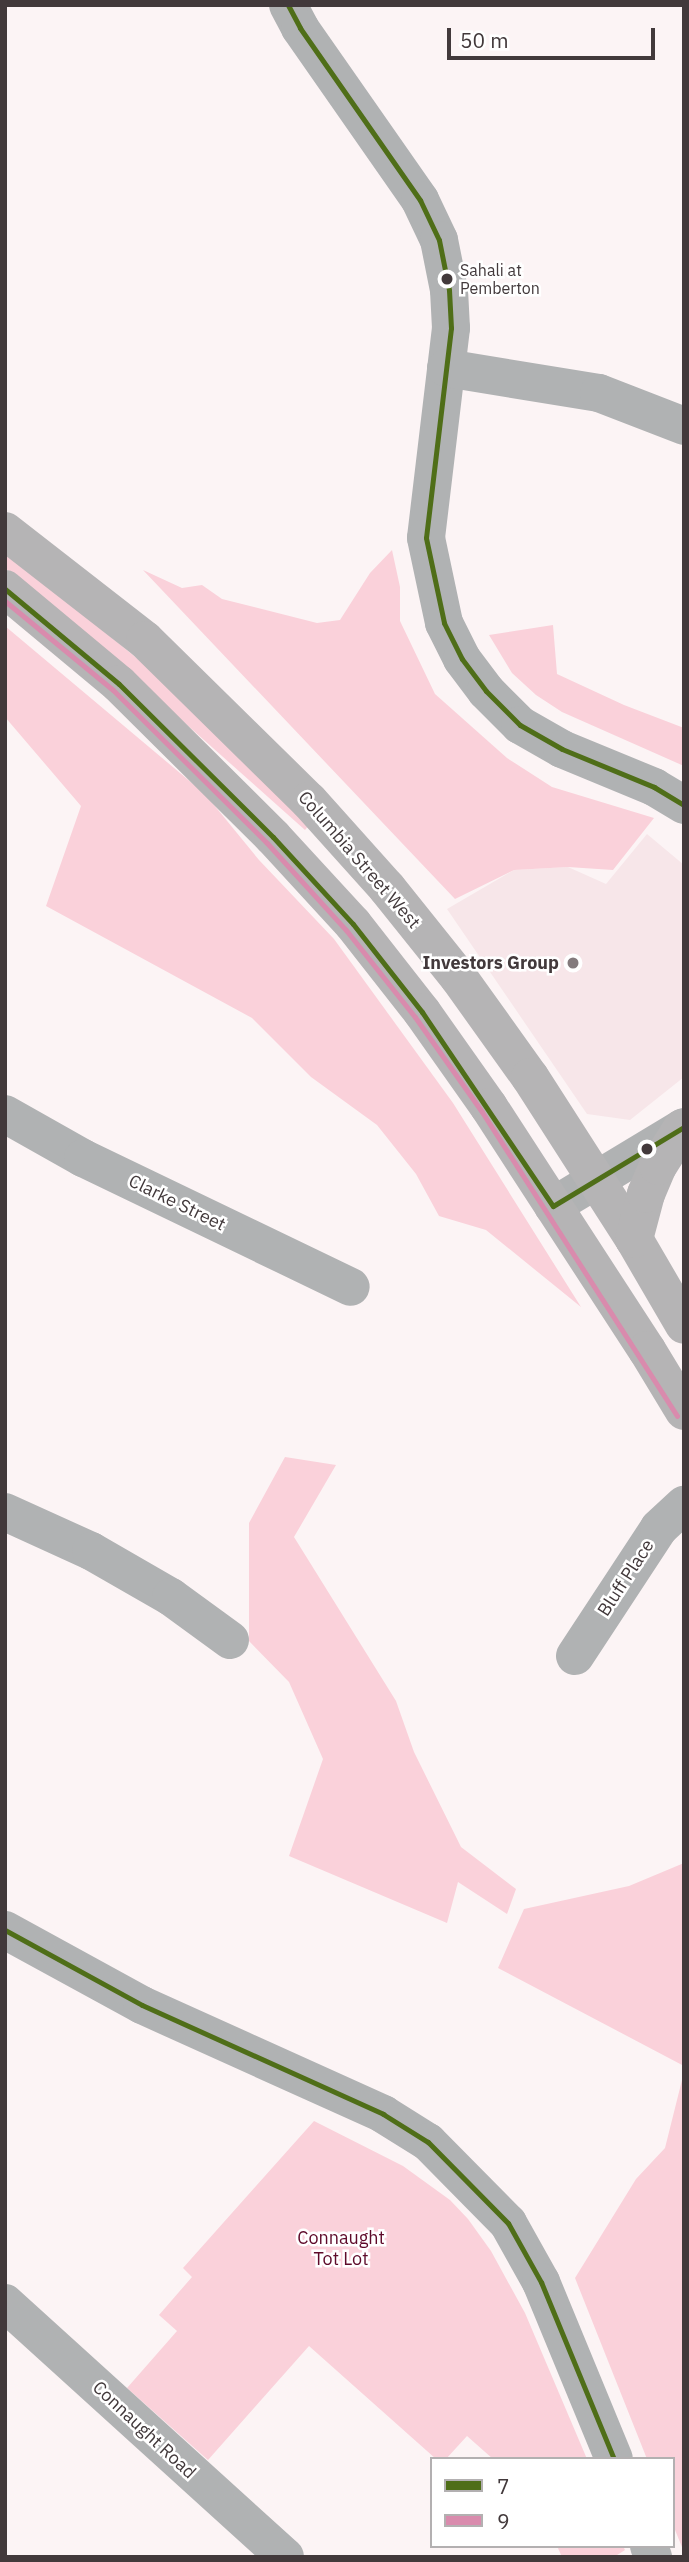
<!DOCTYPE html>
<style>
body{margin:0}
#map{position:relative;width:689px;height:2562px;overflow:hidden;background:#fcf4f5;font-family:"IBM Plex Sans",sans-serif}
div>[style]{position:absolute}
.built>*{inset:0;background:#f7e6e9}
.green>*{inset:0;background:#fad1da}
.minor>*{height:38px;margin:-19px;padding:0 19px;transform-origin:19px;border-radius:19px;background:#b0b2b3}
.major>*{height:38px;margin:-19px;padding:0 19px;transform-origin:19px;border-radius:19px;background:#b5b4b5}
.bus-1>*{height:5px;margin:-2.5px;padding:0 2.5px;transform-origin:2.5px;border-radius:2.5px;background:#4f6e18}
.bus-2>*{height:5px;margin:-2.5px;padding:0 2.5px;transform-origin:2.5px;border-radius:2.5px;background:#d98bad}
.dots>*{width:19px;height:19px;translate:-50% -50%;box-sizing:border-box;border:4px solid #fff;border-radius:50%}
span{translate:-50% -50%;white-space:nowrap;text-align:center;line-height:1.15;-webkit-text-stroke:5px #fff;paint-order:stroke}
.bus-label{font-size:16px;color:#42393b}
.left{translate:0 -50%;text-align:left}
.street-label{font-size:18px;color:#42393b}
.poi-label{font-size:18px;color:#42393b;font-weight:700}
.right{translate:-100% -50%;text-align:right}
.park-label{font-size:18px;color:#5e0a2a}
.frame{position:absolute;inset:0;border:7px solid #42393b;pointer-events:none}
.legend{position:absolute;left:430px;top:2457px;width:245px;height:91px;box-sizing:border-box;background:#fff;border:2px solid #b3b0b1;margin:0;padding:9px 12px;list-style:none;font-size:21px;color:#42393b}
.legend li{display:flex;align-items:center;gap:14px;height:35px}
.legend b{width:35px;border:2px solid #b3b0b1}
.scale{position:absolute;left:447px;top:28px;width:208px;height:32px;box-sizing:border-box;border:4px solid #42393b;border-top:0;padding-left:9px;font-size:21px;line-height:24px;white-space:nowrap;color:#42393b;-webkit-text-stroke:5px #fff;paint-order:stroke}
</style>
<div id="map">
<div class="built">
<div style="clip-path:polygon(647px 834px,684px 865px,684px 1077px,630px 1120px,587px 1114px,447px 909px,514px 870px,568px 867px,606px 884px)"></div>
</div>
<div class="green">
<div style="clip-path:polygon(5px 550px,167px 683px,310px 824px,305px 830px,48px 601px,5px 568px)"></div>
<div style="clip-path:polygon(392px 550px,400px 587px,400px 621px,435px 694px,507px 758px,552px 787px,654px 818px,613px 870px,568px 867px,514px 870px,455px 899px,143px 570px,182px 588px,202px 585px,222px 599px,317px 623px,340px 620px,370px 573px)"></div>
<div style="clip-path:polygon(553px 625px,557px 674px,624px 705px,684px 728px,684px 766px,562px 712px,536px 695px,512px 673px,489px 635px)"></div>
<div style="clip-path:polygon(5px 626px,205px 794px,259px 860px,334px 939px,453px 1103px,581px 1307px,486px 1230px,439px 1216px,416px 1174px,377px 1125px,311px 1077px,252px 1018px,46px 906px,81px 806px,5px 717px)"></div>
<div style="clip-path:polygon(285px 1457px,336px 1465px,294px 1537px,396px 1701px,414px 1752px,461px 1847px,516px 1889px,507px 1914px,458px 1882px,447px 1923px,289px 1856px,323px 1759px,289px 1682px,249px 1641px,249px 1523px)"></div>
<div style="clip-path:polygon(684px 1863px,684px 2066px,498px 1968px,524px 1909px,629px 1886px)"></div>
<div style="clip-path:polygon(684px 2072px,684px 2552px,673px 2525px,673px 2459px,647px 2459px,575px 2278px,636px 2179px,665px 2148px)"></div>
<div style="clip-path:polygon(314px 2121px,403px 2166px,450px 2200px,468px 2219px,491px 2251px,525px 2313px,587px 2459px,493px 2459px,467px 2436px,446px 2459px,436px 2459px,309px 2346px,208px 2460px,127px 2388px,177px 2331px,159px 2315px,192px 2277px,183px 2268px)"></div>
<div style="clip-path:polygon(557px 2546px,623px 2546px,625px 2550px,614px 2557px,562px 2557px)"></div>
</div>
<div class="minor">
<div style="left:288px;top:5px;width:26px;rotate:62deg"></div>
<div style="left:300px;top:28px;width:210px;rotate:55.1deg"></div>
<div style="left:420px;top:200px;width:44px;rotate:64.6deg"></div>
<div style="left:439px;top:240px;width:51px;rotate:78.7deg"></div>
<div style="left:449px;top:290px;width:38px;rotate:87deg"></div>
<div style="left:451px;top:328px;width:211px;rotate:96.8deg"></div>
<div style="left:426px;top:538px;width:87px;rotate:78deg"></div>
<div style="left:444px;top:623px;width:40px;rotate:63.4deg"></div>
<div style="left:462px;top:659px;width:40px;rotate:53deg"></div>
<div style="left:486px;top:691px;width:48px;rotate:45deg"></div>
<div style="left:520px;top:725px;width:48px;rotate:29.7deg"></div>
<div style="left:562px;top:749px;width:100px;rotate:22.4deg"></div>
<div style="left:654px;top:787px;width:35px;rotate:31deg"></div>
<div style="left:446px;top:368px;width:155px;rotate:9.3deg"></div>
<div style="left:599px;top:393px;width:91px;rotate:21.2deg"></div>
<div style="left:5px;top:1114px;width:90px;rotate:29.4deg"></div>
<div style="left:83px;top:1158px;width:297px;rotate:25.7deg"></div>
<div style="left:553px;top:1206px;width:153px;rotate:-31.1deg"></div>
<div style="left:5px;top:1512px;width:94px;rotate:24.4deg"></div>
<div style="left:91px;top:1551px;width:92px;rotate:29.9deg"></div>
<div style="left:171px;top:1597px;width:73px;rotate:36.1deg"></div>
<div style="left:575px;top:1656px;width:153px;rotate:-56.7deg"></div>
<div style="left:659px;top:1528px;width:34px;rotate:-43deg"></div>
<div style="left:5px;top:1930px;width:156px;rotate:28.7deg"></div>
<div style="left:142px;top:2005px;width:265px;rotate:24.3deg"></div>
<div style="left:383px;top:2114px;width:53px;rotate:31.9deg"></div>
<div style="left:428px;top:2142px;width:114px;rotate:45.4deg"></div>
<div style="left:508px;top:2223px;width:68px;rotate:60.8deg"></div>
<div style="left:541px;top:2282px;width:191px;rotate:67.6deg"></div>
<div style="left:5px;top:2303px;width:378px;rotate:42.2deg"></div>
<div style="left:649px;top:2546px;width:12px;rotate:70deg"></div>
</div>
<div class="major">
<div style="left:5px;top:531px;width:177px;rotate:37.9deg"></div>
<div style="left:145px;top:640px;width:230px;rotate:44.5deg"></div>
<div style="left:309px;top:801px;width:117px;rotate:48.1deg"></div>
<div style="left:387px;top:888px;width:115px;rotate:51.3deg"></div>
<div style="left:459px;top:978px;width:122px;rotate:54.4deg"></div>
<div style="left:530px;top:1077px;width:193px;rotate:57.3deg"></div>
<div style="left:634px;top:1239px;width:99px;rotate:59.8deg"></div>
<div style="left:5px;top:589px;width:148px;rotate:39.8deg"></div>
<div style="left:119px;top:684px;width:217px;rotate:44.8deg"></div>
<div style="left:273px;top:837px;width:118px;rotate:47.4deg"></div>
<div style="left:353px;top:924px;width:112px;rotate:51.9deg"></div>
<div style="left:422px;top:1012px;width:116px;rotate:54.8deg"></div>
<div style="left:489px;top:1107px;width:290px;rotate:57deg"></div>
<div style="left:647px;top:1350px;width:71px;rotate:58.8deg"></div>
<div style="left:634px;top:1239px;width:47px;rotate:-75.1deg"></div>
<div style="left:646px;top:1194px;width:30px;rotate:-67deg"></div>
<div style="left:658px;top:1166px;width:45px;rotate:-57.7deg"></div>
</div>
<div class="bus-1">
<div style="left:288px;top:5px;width:26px;rotate:62deg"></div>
<div style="left:300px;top:28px;width:210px;rotate:55.1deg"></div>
<div style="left:420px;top:200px;width:44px;rotate:64.6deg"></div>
<div style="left:439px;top:240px;width:51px;rotate:78.7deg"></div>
<div style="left:449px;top:290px;width:38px;rotate:87deg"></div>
<div style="left:451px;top:328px;width:211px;rotate:96.8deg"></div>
<div style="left:426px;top:538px;width:87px;rotate:78deg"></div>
<div style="left:444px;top:623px;width:40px;rotate:63.4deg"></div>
<div style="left:462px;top:659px;width:40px;rotate:53deg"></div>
<div style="left:486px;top:691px;width:48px;rotate:45deg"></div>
<div style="left:520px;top:725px;width:48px;rotate:29.7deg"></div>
<div style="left:562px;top:749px;width:100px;rotate:22.4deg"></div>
<div style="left:654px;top:787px;width:35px;rotate:31deg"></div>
<div style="left:5px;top:589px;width:148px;rotate:39.8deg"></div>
<div style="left:119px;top:684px;width:217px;rotate:44.8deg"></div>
<div style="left:273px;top:837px;width:118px;rotate:47.4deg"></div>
<div style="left:353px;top:924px;width:112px;rotate:51.9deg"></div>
<div style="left:422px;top:1012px;width:234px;rotate:56deg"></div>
<div style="left:553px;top:1206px;width:153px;rotate:-31.1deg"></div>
<div style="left:5px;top:1930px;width:156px;rotate:28.7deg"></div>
<div style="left:142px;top:2005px;width:265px;rotate:24.3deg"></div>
<div style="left:383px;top:2114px;width:53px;rotate:31.9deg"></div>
<div style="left:428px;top:2142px;width:114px;rotate:45.4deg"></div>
<div style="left:508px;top:2223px;width:68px;rotate:60.8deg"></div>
<div style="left:541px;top:2282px;width:191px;rotate:67.6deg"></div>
</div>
<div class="bus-2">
<div style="left:5px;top:601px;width:140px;rotate:39.5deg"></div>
<div style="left:113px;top:690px;width:217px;rotate:44.8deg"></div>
<div style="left:267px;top:843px;width:118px;rotate:47.8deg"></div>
<div style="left:346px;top:930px;width:111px;rotate:51.6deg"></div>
<div style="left:415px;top:1017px;width:116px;rotate:54.8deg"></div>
<div style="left:482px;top:1112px;width:361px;rotate:57.3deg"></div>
</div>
<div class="dots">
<div style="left:447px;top:279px;background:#42393b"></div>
<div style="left:573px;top:963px;background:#837a7c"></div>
<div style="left:647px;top:1149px;background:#42393b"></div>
</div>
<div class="bus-label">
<span class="left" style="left:460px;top:279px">Sahali at<br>Pemberton</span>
</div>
<div class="street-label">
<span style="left:359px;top:860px;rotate:49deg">Columbia Street West</span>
<span style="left:177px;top:1203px;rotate:26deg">Clarke Street</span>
<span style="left:626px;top:1578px;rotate:-57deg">Bluff Place</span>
<span style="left:144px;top:2430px;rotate:43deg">Connaught Road</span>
</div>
<div class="poi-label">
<span class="right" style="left:559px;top:963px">Investors Group</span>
</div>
<div class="park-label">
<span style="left:341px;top:2249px">Connaught<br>Tot Lot</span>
</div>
<div class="frame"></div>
<ul class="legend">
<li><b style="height:9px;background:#4f6e18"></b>7</li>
<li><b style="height:9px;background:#d98bad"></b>9</li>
</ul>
<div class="scale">50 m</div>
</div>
